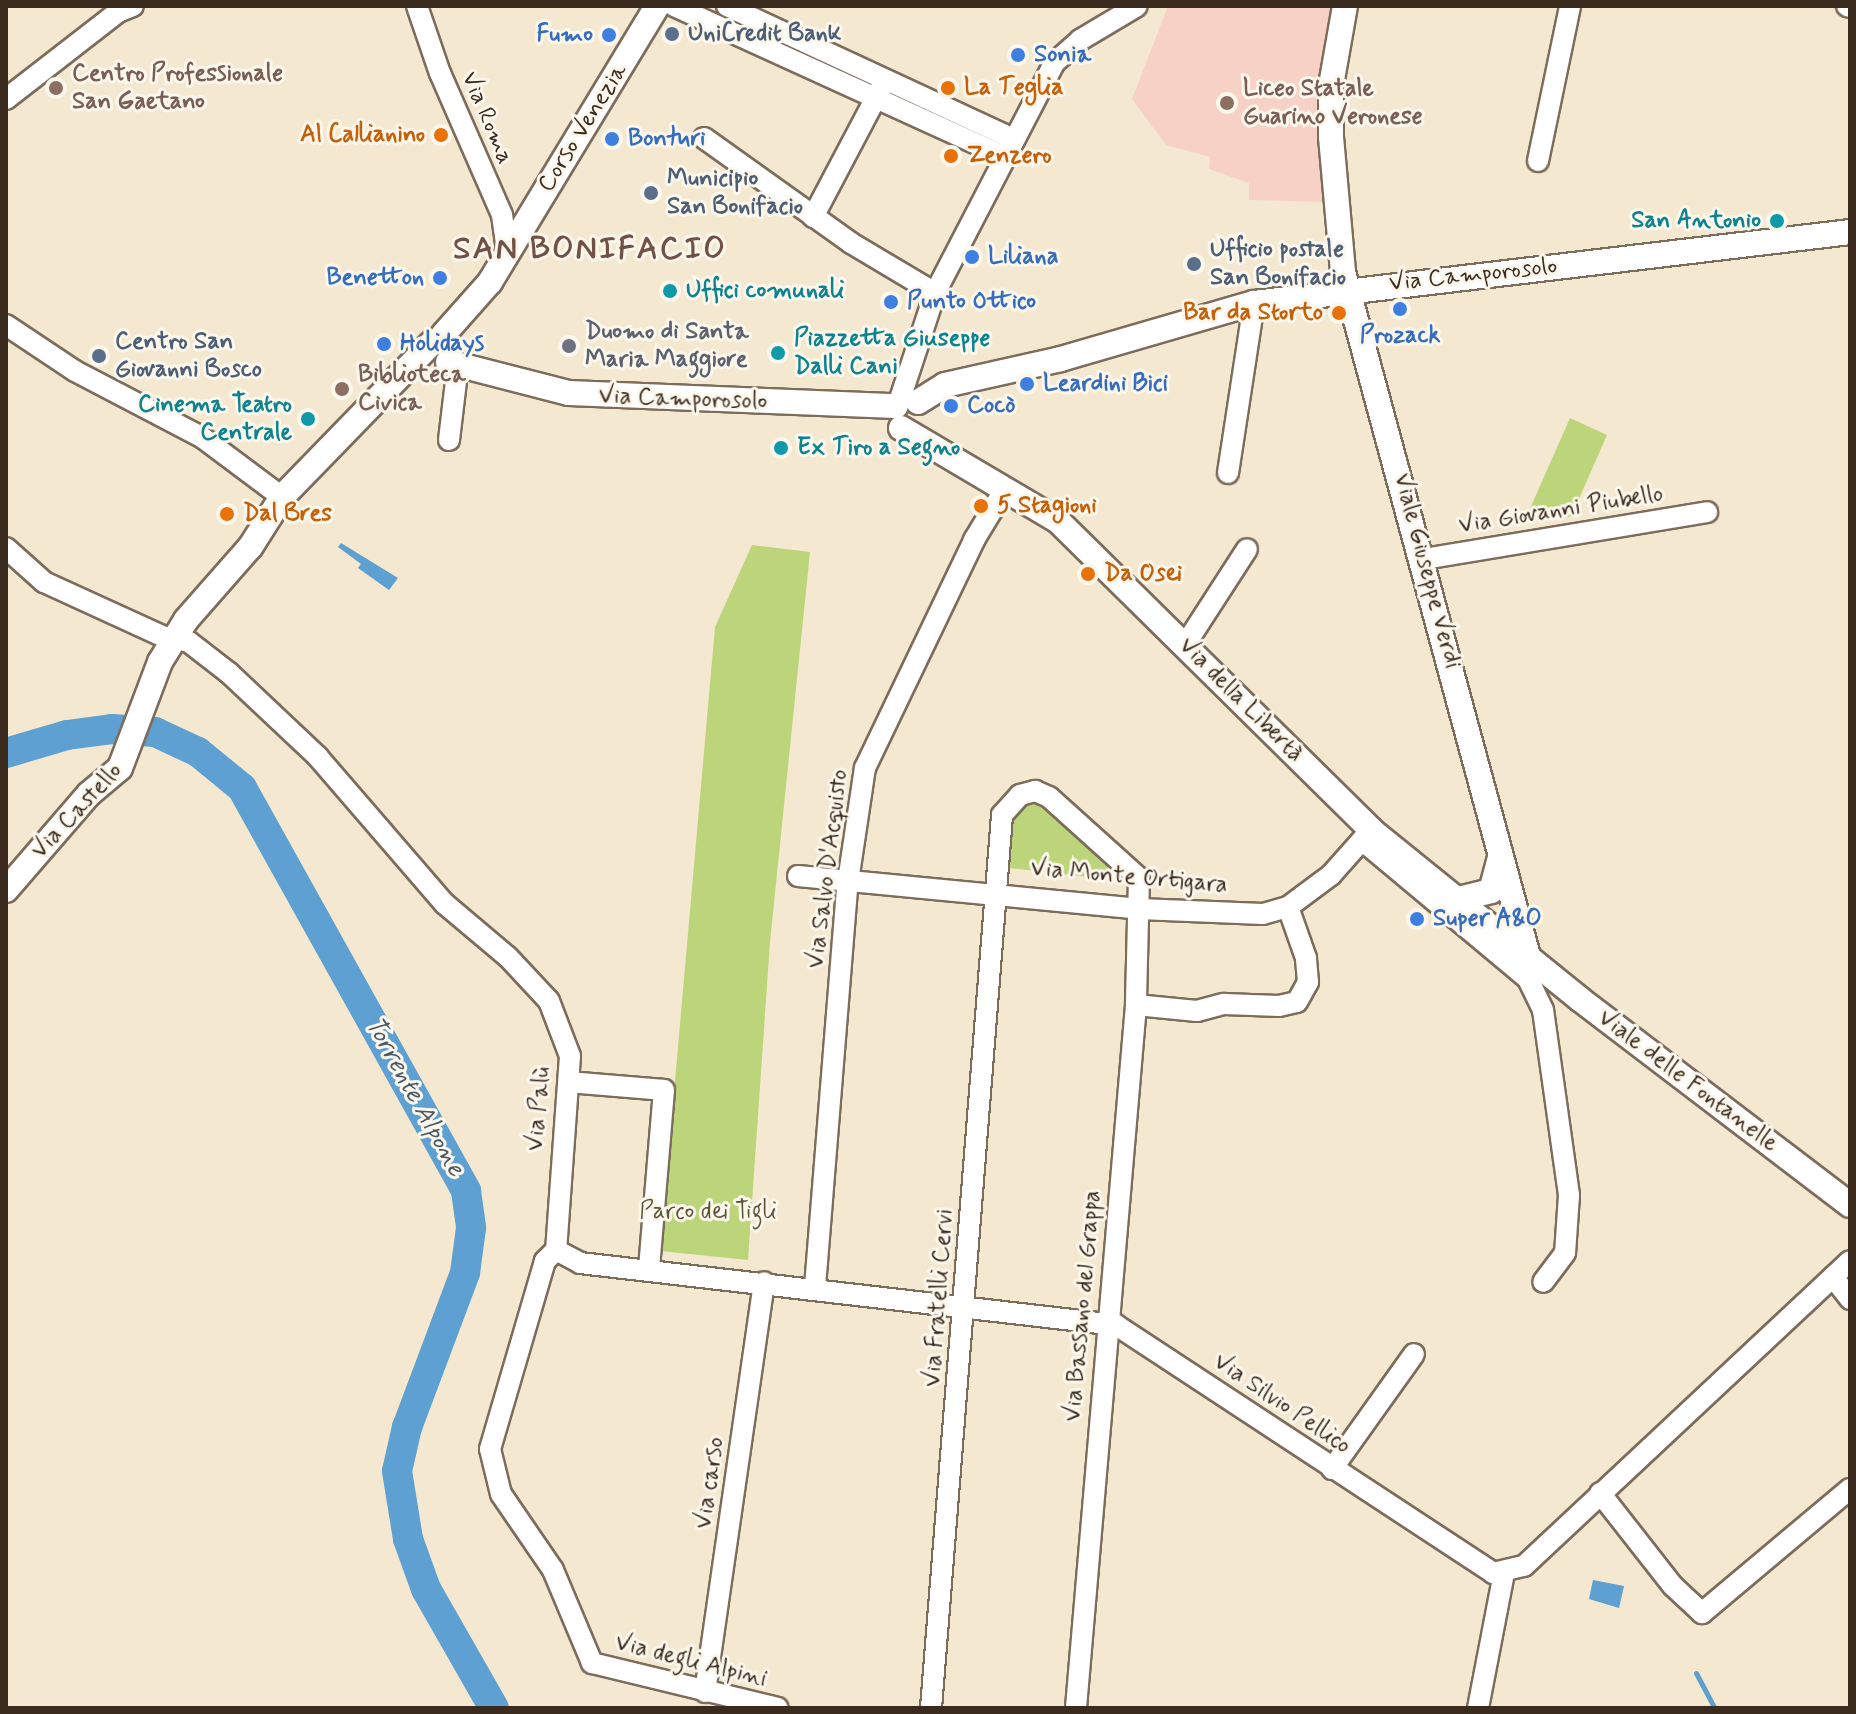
<!DOCTYPE html>
<meta charset="utf-8">
<style>
body{margin:0}
#map{position:relative;width:1856px;height:1714px;overflow:hidden;background:#f4e8d0;font-family:Mynerve,sans-serif}
div>[style]{position:absolute}
.built>*{inset:0;background:#f7d1c6}
.green>*{inset:0;background:#bcd57a}
.water>*{inset:0;background:#5da0d1}
.stream>*{height:5px;margin:-2.5px;padding:0 2.5px;transform-origin:2.5px;border-radius:2.5px;background:#5da0d1}
.river>*{height:30px;margin:-15px;padding:0 15px;transform-origin:15px;border-radius:15px;background:#5da0d1}
.roads{filter:drop-shadow(2px 0 #7c6c5c) drop-shadow(-2px 0 #7c6c5c) drop-shadow(0 2px #7c6c5c) drop-shadow(0 -2px #7c6c5c)}
.minor>*{height:20px;margin:-10px;padding:0 10px;transform-origin:10px;border-radius:10px;background:#fff}
.tertiary>*{height:24px;margin:-12px;padding:0 12px;transform-origin:12px;border-radius:12px;background:#fff}
.dots>*{width:22px;height:22px;translate:-50% -50%;box-sizing:border-box;border:4px solid #fbf7ec;border-radius:50%}
span{translate:-50% -50%;white-space:nowrap;text-align:center;line-height:1.15;-webkit-text-stroke:6px #fbf7ec;paint-order:stroke}
.service-label{font-size:24px;color:#4e5e75;font-weight:700}
.left{translate:0 -50%;text-align:left}
.shop-label{font-size:24px;color:#366cbe;font-weight:700}
.right{translate:-100% -50%;text-align:right}
.education-label{font-size:24px;color:#785e54;font-weight:700}
.food-label{font-size:24px;color:#c56008;font-weight:700}
.street-label{font-size:24px;color:#3b2a1e}
.culture-label{font-size:24px;color:#0d838f;font-weight:700}
.worship-label{font-size:24px;color:#5b616d;font-weight:700}
.park-label{font-size:24px;color:#5b5535}
.water-label{font-size:26px;color:#495966;font-style:italic}
.district-label{font-size:32px;color:#715146;font-weight:700;letter-spacing:2px}
.frame{position:absolute;inset:0;border:8px solid #3b2a1e;pointer-events:none}
</style>
<div id="map">
<div class="built">
<div style="clip-path:polygon(1168px 6px,1334px 6px,1318px 106px,1324px 202px,1249px 200px,1249px 183px,1209px 169px,1210px 157px,1166px 145px,1132px 99px)"></div>
</div>
<div class="green">
<div style="clip-path:polygon(1570px 418px,1607px 435px,1571px 517px,1525px 520px)"></div>
<div style="clip-path:polygon(752px 545px,810px 552px,770px 942px,748px 1260px,660px 1251px,715px 627px)"></div>
<div style="clip-path:polygon(1036px 798px,1109px 858px,1106px 879px,1009px 868px,1012px 814px,1015px 806px)"></div>
</div>
<div class="water">
<div style="clip-path:polygon(341px 543px,398px 578px,389px 590px,358px 568px,361px 564px,338px 547px)"></div>
<div style="clip-path:polygon(1593px 1580px,1624px 1586px,1619px 1608px,1589px 1599px)"></div>
</div>
<div class="stream">
<div style="left:1696px;top:1673px;width:40px;rotate:62deg"></div>
</div>
<div class="river">
<div style="left:6px;top:753px;width:64px;rotate:-16.4deg"></div>
<div style="left:67px;top:735px;width:45px;rotate:-7.6deg"></div>
<div style="left:112px;top:729px;width:43px;rotate:4deg"></div>
<div style="left:155px;top:732px;width:47px;rotate:24.9deg"></div>
<div style="left:198px;top:752px;width:57px;rotate:39.3deg"></div>
<div style="left:242px;top:788px;width:461px;rotate:60.9deg"></div>
<div style="left:466px;top:1191px;width:37px;rotate:82deg"></div>
<div style="left:471px;top:1228px;width:45px;rotate:97.6deg"></div>
<div style="left:465px;top:1273px;width:165px;rotate:110.6deg"></div>
<div style="left:407px;top:1427px;width:45px;rotate:102.8deg"></div>
<div style="left:397px;top:1471px;width:69px;rotate:80.8deg"></div>
<div style="left:408px;top:1539px;width:53px;rotate:70.2deg"></div>
<div style="left:426px;top:1589px;width:137px;rotate:60.3deg"></div>
</div>
<div class="roads">
<div class="minor">
<div style="left:417px;top:6px;width:71px;rotate:71.1deg"></div>
<div style="left:440px;top:73px;width:155px;rotate:66.4deg"></div>
<div style="left:502px;top:215px;width:35px;rotate:82deg"></div>
<div style="left:674px;top:6px;width:364px;rotate:24.5deg"></div>
<div style="left:727px;top:6px;width:316px;rotate:24.9deg"></div>
<div style="left:1847px;top:6px;width:3px;rotate:18deg"></div>
<div style="left:6px;top:99px;width:142px;rotate:-37.8deg"></div>
<div style="left:118px;top:12px;width:16px;rotate:-22deg"></div>
<div style="left:704px;top:138px;width:181px;rotate:35.5deg"></div>
<div style="left:851px;top:243px;width:98px;rotate:30.8deg"></div>
<div style="left:1538px;top:161px;width:158px;rotate:-78.3deg"></div>
<div style="left:813px;top:217px;width:146px;rotate:-62.2deg"></div>
<div style="left:6px;top:325px;width:83px;rotate:33.7deg"></div>
<div style="left:75px;top:371px;width:144px;rotate:27.6deg"></div>
<div style="left:203px;top:438px;width:99px;rotate:36.8deg"></div>
<div style="left:899px;top:402px;width:115px;rotate:-71.7deg"></div>
<div style="left:935px;top:293px;width:259px;rotate:-62.6deg"></div>
<div style="left:1054px;top:63px;width:35px;rotate:-41deg"></div>
<div style="left:1080px;top:40px;width:66px;rotate:-30.8deg"></div>
<div style="left:449px;top:440px;width:59px;rotate:-83.2deg"></div>
<div style="left:1228px;top:473px;width:172px;rotate:-81.3deg"></div>
<div style="left:6px;top:548px;width:51px;rotate:41.8deg"></div>
<div style="left:44px;top:582px;width:132px;rotate:24.6deg"></div>
<div style="left:164px;top:637px;width:25px;rotate:11deg"></div>
<div style="left:189px;top:642px;width:51px;rotate:37.8deg"></div>
<div style="left:229px;top:673px;width:122px;rotate:43.3deg"></div>
<div style="left:318px;top:757px;width:194px;rotate:49.2deg"></div>
<div style="left:445px;top:904px;width:82px;rotate:40.1deg"></div>
<div style="left:508px;top:957px;width:60px;rotate:47deg"></div>
<div style="left:549px;top:1001px;width:59px;rotate:69.1deg"></div>
<div style="left:570px;top:1056px;width:195px;rotate:94.1deg"></div>
<div style="left:1424px;top:559px;width:287px;rotate:-9.4deg"></div>
<div style="left:1185px;top:645px;width:114px;rotate:-57.1deg"></div>
<div style="left:1363px;top:841px;width:215px;rotate:39.9deg"></div>
<div style="left:798px;top:876px;width:343px;rotate:5.5deg"></div>
<div style="left:1139px;top:909px;width:124px;rotate:2.3deg"></div>
<div style="left:1263px;top:914px;width:26px;rotate:-16deg"></div>
<div style="left:1288px;top:907px;width:54px;rotate:-36.7deg"></div>
<div style="left:1331px;top:875px;width:60px;rotate:-48.4deg"></div>
<div style="left:1528px;top:956px;width:23px;rotate:90deg"></div>
<div style="left:1528px;top:979px;width:34px;rotate:64deg"></div>
<div style="left:1543px;top:1010px;width:187px;rotate:82deg"></div>
<div style="left:1569px;top:1195px;width:58px;rotate:93.9deg"></div>
<div style="left:1565px;top:1253px;width:36px;rotate:127deg"></div>
<div style="left:1136px;top:1005px;width:61px;rotate:5.6deg"></div>
<div style="left:1197px;top:1011px;width:28px;rotate:-15deg"></div>
<div style="left:1224px;top:1004px;width:55px;rotate:2.1deg"></div>
<div style="left:1279px;top:1006px;width:18px;rotate:-13deg"></div>
<div style="left:1297px;top:1002px;width:23px;rotate:-61deg"></div>
<div style="left:1308px;top:982px;width:24px;rotate:-95deg"></div>
<div style="left:1306px;top:958px;width:54px;rotate:-109.4deg"></div>
<div style="left:569px;top:1082px;width:95px;rotate:4.8deg"></div>
<div style="left:664px;top:1090px;width:180px;rotate:94.8deg"></div>
<div style="left:556px;top:1250px;width:27px;rotate:28deg"></div>
<div style="left:580px;top:1263px;width:540px;rotate:6.6deg"></div>
<div style="left:1116px;top:1325px;width:451px;rotate:33.3deg"></div>
<div style="left:1493px;top:1573px;width:32px;rotate:-13deg"></div>
<div style="left:1524px;top:1566px;width:446px;rotate:-43.1deg"></div>
<div style="left:556px;top:1250px;width:16px;rotate:135deg"></div>
<div style="left:545px;top:1261px;width:196px;rotate:106.3deg"></div>
<div style="left:490px;top:1449px;width:46px;rotate:76.3deg"></div>
<div style="left:501px;top:1494px;width:92px;rotate:55.6deg"></div>
<div style="left:553px;top:1570px;width:101px;rotate:67.2deg"></div>
<div style="left:592px;top:1663px;width:191px;rotate:13.6deg"></div>
<div style="left:1833px;top:1277px;width:28px;rotate:52deg"></div>
<div style="left:815px;top:1287px;width:400px;rotate:-85.4deg"></div>
<div style="left:847px;top:888px;width:121px;rotate:-81.5deg"></div>
<div style="left:865px;top:768px;width:253px;rotate:-64.4deg"></div>
<div style="left:974px;top:540px;width:60px;rotate:-58.7deg"></div>
<div style="left:1332px;top:1469px;width:141px;rotate:-54.5deg"></div>
<div style="left:1600px;top:1493px;width:118px;rotate:51.9deg"></div>
<div style="left:1673px;top:1586px;width:40px;rotate:43deg"></div>
<div style="left:1702px;top:1613px;width:193px;rotate:-40deg"></div>
<div style="left:705px;top:1692px;width:414px;rotate:-81.8deg"></div>
<div style="left:931px;top:1708px;width:896px;rotate:-85.45deg"></div>
<div style="left:1002px;top:815px;width:27px;rotate:-48deg"></div>
<div style="left:1020px;top:795px;width:16px;rotate:-15deg"></div>
<div style="left:1035px;top:791px;width:15px;rotate:23deg"></div>
<div style="left:1049px;top:797px;width:121px;rotate:42deg"></div>
<div style="left:1139px;top:878px;width:127px;rotate:91.4deg"></div>
<div style="left:1136px;top:1005px;width:706px;rotate:94.88deg"></div>
<div style="left:1478px;top:1708px;width:137px;rotate:-79.1deg"></div>
</div>
<div class="tertiary">
<div style="left:1345px;top:6px;width:80px;rotate:100deg"></div>
<div style="left:1331px;top:85px;width:52px;rotate:90deg"></div>
<div style="left:1331px;top:137px;width:136px;rotate:84.9deg"></div>
<div style="left:1343px;top:272px;width:709px;rotate:74.87deg"></div>
<div style="left:443px;top:335px;width:71px;rotate:-48.4deg"></div>
<div style="left:490px;top:282px;width:323px;rotate:-58.8deg"></div>
<div style="left:448px;top:362px;width:125px;rotate:14.4deg"></div>
<div style="left:569px;top:393px;width:327px;rotate:2.3deg"></div>
<div style="left:918px;top:402px;width:32px;rotate:-32deg"></div>
<div style="left:945px;top:385px;width:119px;rotate:-12.6deg"></div>
<div style="left:1061px;top:359px;width:201px;rotate:-16.2deg"></div>
<div style="left:1254px;top:303px;width:600px;rotate:-6.79deg"></div>
<div style="left:901px;top:428px;width:182px;rotate:30.6deg"></div>
<div style="left:1058px;top:521px;width:440px;rotate:44.6deg"></div>
<div style="left:1371px;top:830px;width:270px;rotate:39deg"></div>
<div style="left:1581px;top:1000px;width:338px;rotate:37.3deg"></div>
<div style="left:6px;top:890px;width:127px;rotate:-49.2deg"></div>
<div style="left:89px;top:794px;width:40px;rotate:-40deg"></div>
<div style="left:120px;top:768px;width:113px;rotate:-69.3deg"></div>
<div style="left:160px;top:662px;width:49px;rotate:-58.2deg"></div>
<div style="left:186px;top:620px;width:98px;rotate:-48.7deg"></div>
<div style="left:251px;top:546px;width:58px;rotate:-57.7deg"></div>
<div style="left:282px;top:497px;width:214px;rotate:-45.8deg"></div>
<div style="left:1459px;top:899px;width:33px;rotate:-14deg"></div>
<div style="left:1491px;top:891px;width:35px;rotate:-75deg"></div>
</div>
</div>
<div class="dots">
<div style="left:672px;top:34px;background:#5c6f8a"></div>
<div style="left:609px;top:35px;background:#3f7fe0"></div>
<div style="left:1018px;top:55px;background:#3f7fe0"></div>
<div style="left:56px;top:88px;background:#8d6e63"></div>
<div style="left:948px;top:88px;background:#e8710a"></div>
<div style="left:1227px;top:103px;background:#8d6e63"></div>
<div style="left:441px;top:135px;background:#e8710a"></div>
<div style="left:612px;top:139px;background:#3f7fe0"></div>
<div style="left:951px;top:156px;background:#e8710a"></div>
<div style="left:651px;top:193px;background:#5c6f8a"></div>
<div style="left:1777px;top:221px;background:#0f9aa8"></div>
<div style="left:972px;top:257px;background:#3f7fe0"></div>
<div style="left:1194px;top:264px;background:#5c6f8a"></div>
<div style="left:440px;top:278px;background:#3f7fe0"></div>
<div style="left:670px;top:291px;background:#0f9aa8"></div>
<div style="left:891px;top:302px;background:#3f7fe0"></div>
<div style="left:1400px;top:309px;background:#3f7fe0"></div>
<div style="left:1339px;top:313px;background:#e8710a"></div>
<div style="left:384px;top:344px;background:#3f7fe0"></div>
<div style="left:569px;top:346px;background:#6b7280"></div>
<div style="left:778px;top:353px;background:#0f9aa8"></div>
<div style="left:99px;top:356px;background:#5c6f8a"></div>
<div style="left:1027px;top:384px;background:#3f7fe0"></div>
<div style="left:342px;top:389px;background:#8d6e63"></div>
<div style="left:951px;top:406px;background:#3f7fe0"></div>
<div style="left:308px;top:419px;background:#0f9aa8"></div>
<div style="left:781px;top:448px;background:#0f9aa8"></div>
<div style="left:981px;top:506px;background:#e8710a"></div>
<div style="left:227px;top:514px;background:#e8710a"></div>
<div style="left:1088px;top:574px;background:#e8710a"></div>
<div style="left:1417px;top:919px;background:#3f7fe0"></div>
</div>
<div class="service-label">
<span class="left" style="left:688px;top:34px">UniCredit Bank</span>
<span class="left" style="left:667px;top:193px">Municipio<br>San Bonifacio</span>
<span class="left" style="left:1210px;top:264px">Ufficio postale<br>San Bonifacio</span>
<span class="left" style="left:115px;top:356px">Centro San<br>Giovanni Bosco</span>
</div>
<div class="shop-label">
<span class="right" style="left:593px;top:35px">Fumo</span>
<span class="left" style="left:1034px;top:55px">Sonia</span>
<span class="left" style="left:628px;top:139px">Bonturi</span>
<span class="left" style="left:988px;top:257px">Liliana</span>
<span class="right" style="left:424px;top:278px">Benetton</span>
<span class="left" style="left:907px;top:302px">Punto Ottico</span>
<span style="left:1400px;top:336px">Prozack</span>
<span class="left" style="left:400px;top:344px">Holidays</span>
<span class="left" style="left:1043px;top:384px">Leardini Bici</span>
<span class="left" style="left:967px;top:406px">Cocò</span>
<span class="left" style="left:1433px;top:919px">Super A&amp;O</span>
</div>
<div class="education-label">
<span class="left" style="left:72px;top:88px">Centro Professionale<br>San Gaetano</span>
<span class="left" style="left:1243px;top:103px">Liceo Statale<br>Guarino Veronese</span>
<span class="left" style="left:358px;top:389px">Biblioteca<br>Civica</span>
</div>
<div class="food-label">
<span class="left" style="left:964px;top:88px">La Teglia</span>
<span class="right" style="left:425px;top:135px">Al Callianino</span>
<span class="left" style="left:967px;top:156px">Zenzero</span>
<span class="right" style="left:1323px;top:313px">Bar da Storto</span>
<span class="left" style="left:997px;top:506px">5 Stagioni</span>
<span class="left" style="left:243px;top:514px">Dal Bres</span>
<span class="left" style="left:1104px;top:574px">Da Osei</span>
</div>
<div class="street-label">
<span style="left:487px;top:118px;rotate:67deg">Via Roma</span>
<span style="left:583px;top:128px;rotate:-58deg">Corso Venezia</span>
<span style="left:1473px;top:275px;rotate:-6deg">Via Camporosolo</span>
<span style="left:683px;top:399px;rotate:2deg">Via Camporosolo</span>
<span style="left:1561px;top:510px;rotate:-9deg">Via Giovanni Piubello</span>
<span style="left:1427px;top:571px;rotate:75deg">Viale Giuseppe Verdi</span>
<span style="left:1241px;top:700px;rotate:45deg">Via della Libertà</span>
<span style="left:77px;top:811px;rotate:-47deg">Via Castello</span>
<span style="left:828px;top:869px;rotate:-83deg">Via Salvo D'Acquisto</span>
<span style="left:1129px;top:877px;rotate:5deg">Via Monte Ortigara</span>
<span style="left:1688px;top:1081px;rotate:37deg">Viale delle Fontanelle</span>
<span style="left:539px;top:1109px;rotate:-85deg">Via Palù</span>
<span style="left:939px;top:1298px;rotate:-86deg">Via Fratelli Cervi</span>
<span style="left:1083px;top:1306px;rotate:-85deg">Via Bassano del Grappa</span>
<span style="left:1282px;top:1404px;rotate:34deg">Via Silvio Pellico</span>
<span style="left:710px;top:1483px;rotate:-82deg">Via carso</span>
<span style="left:691px;top:1661px;rotate:14deg">Via degli Alpini</span>
</div>
<div class="culture-label">
<span class="right" style="left:1761px;top:221px">San Antonio</span>
<span class="left" style="left:686px;top:291px">Uffici comunali</span>
<span class="left" style="left:794px;top:353px">Piazzetta Giuseppe<br>Dalli Cani</span>
<span class="right" style="left:292px;top:419px">Cinema Teatro<br>Centrale</span>
<span class="left" style="left:797px;top:448px">Ex Tiro a Segno</span>
</div>
<div class="worship-label">
<span class="left" style="left:585px;top:346px">Duomo di Santa<br>Maria Maggiore</span>
</div>
<div class="park-label">
<span style="left:708px;top:1212px">Parco dei Tigli</span>
</div>
<div class="water-label">
<span style="left:414px;top:1097px;rotate:61deg">Torrente Alpone</span>
</div>
<div class="district-label">
<span style="left:590px;top:249px">SAN BONIFACIO</span>
</div>
<div class="frame"></div>
</div>
